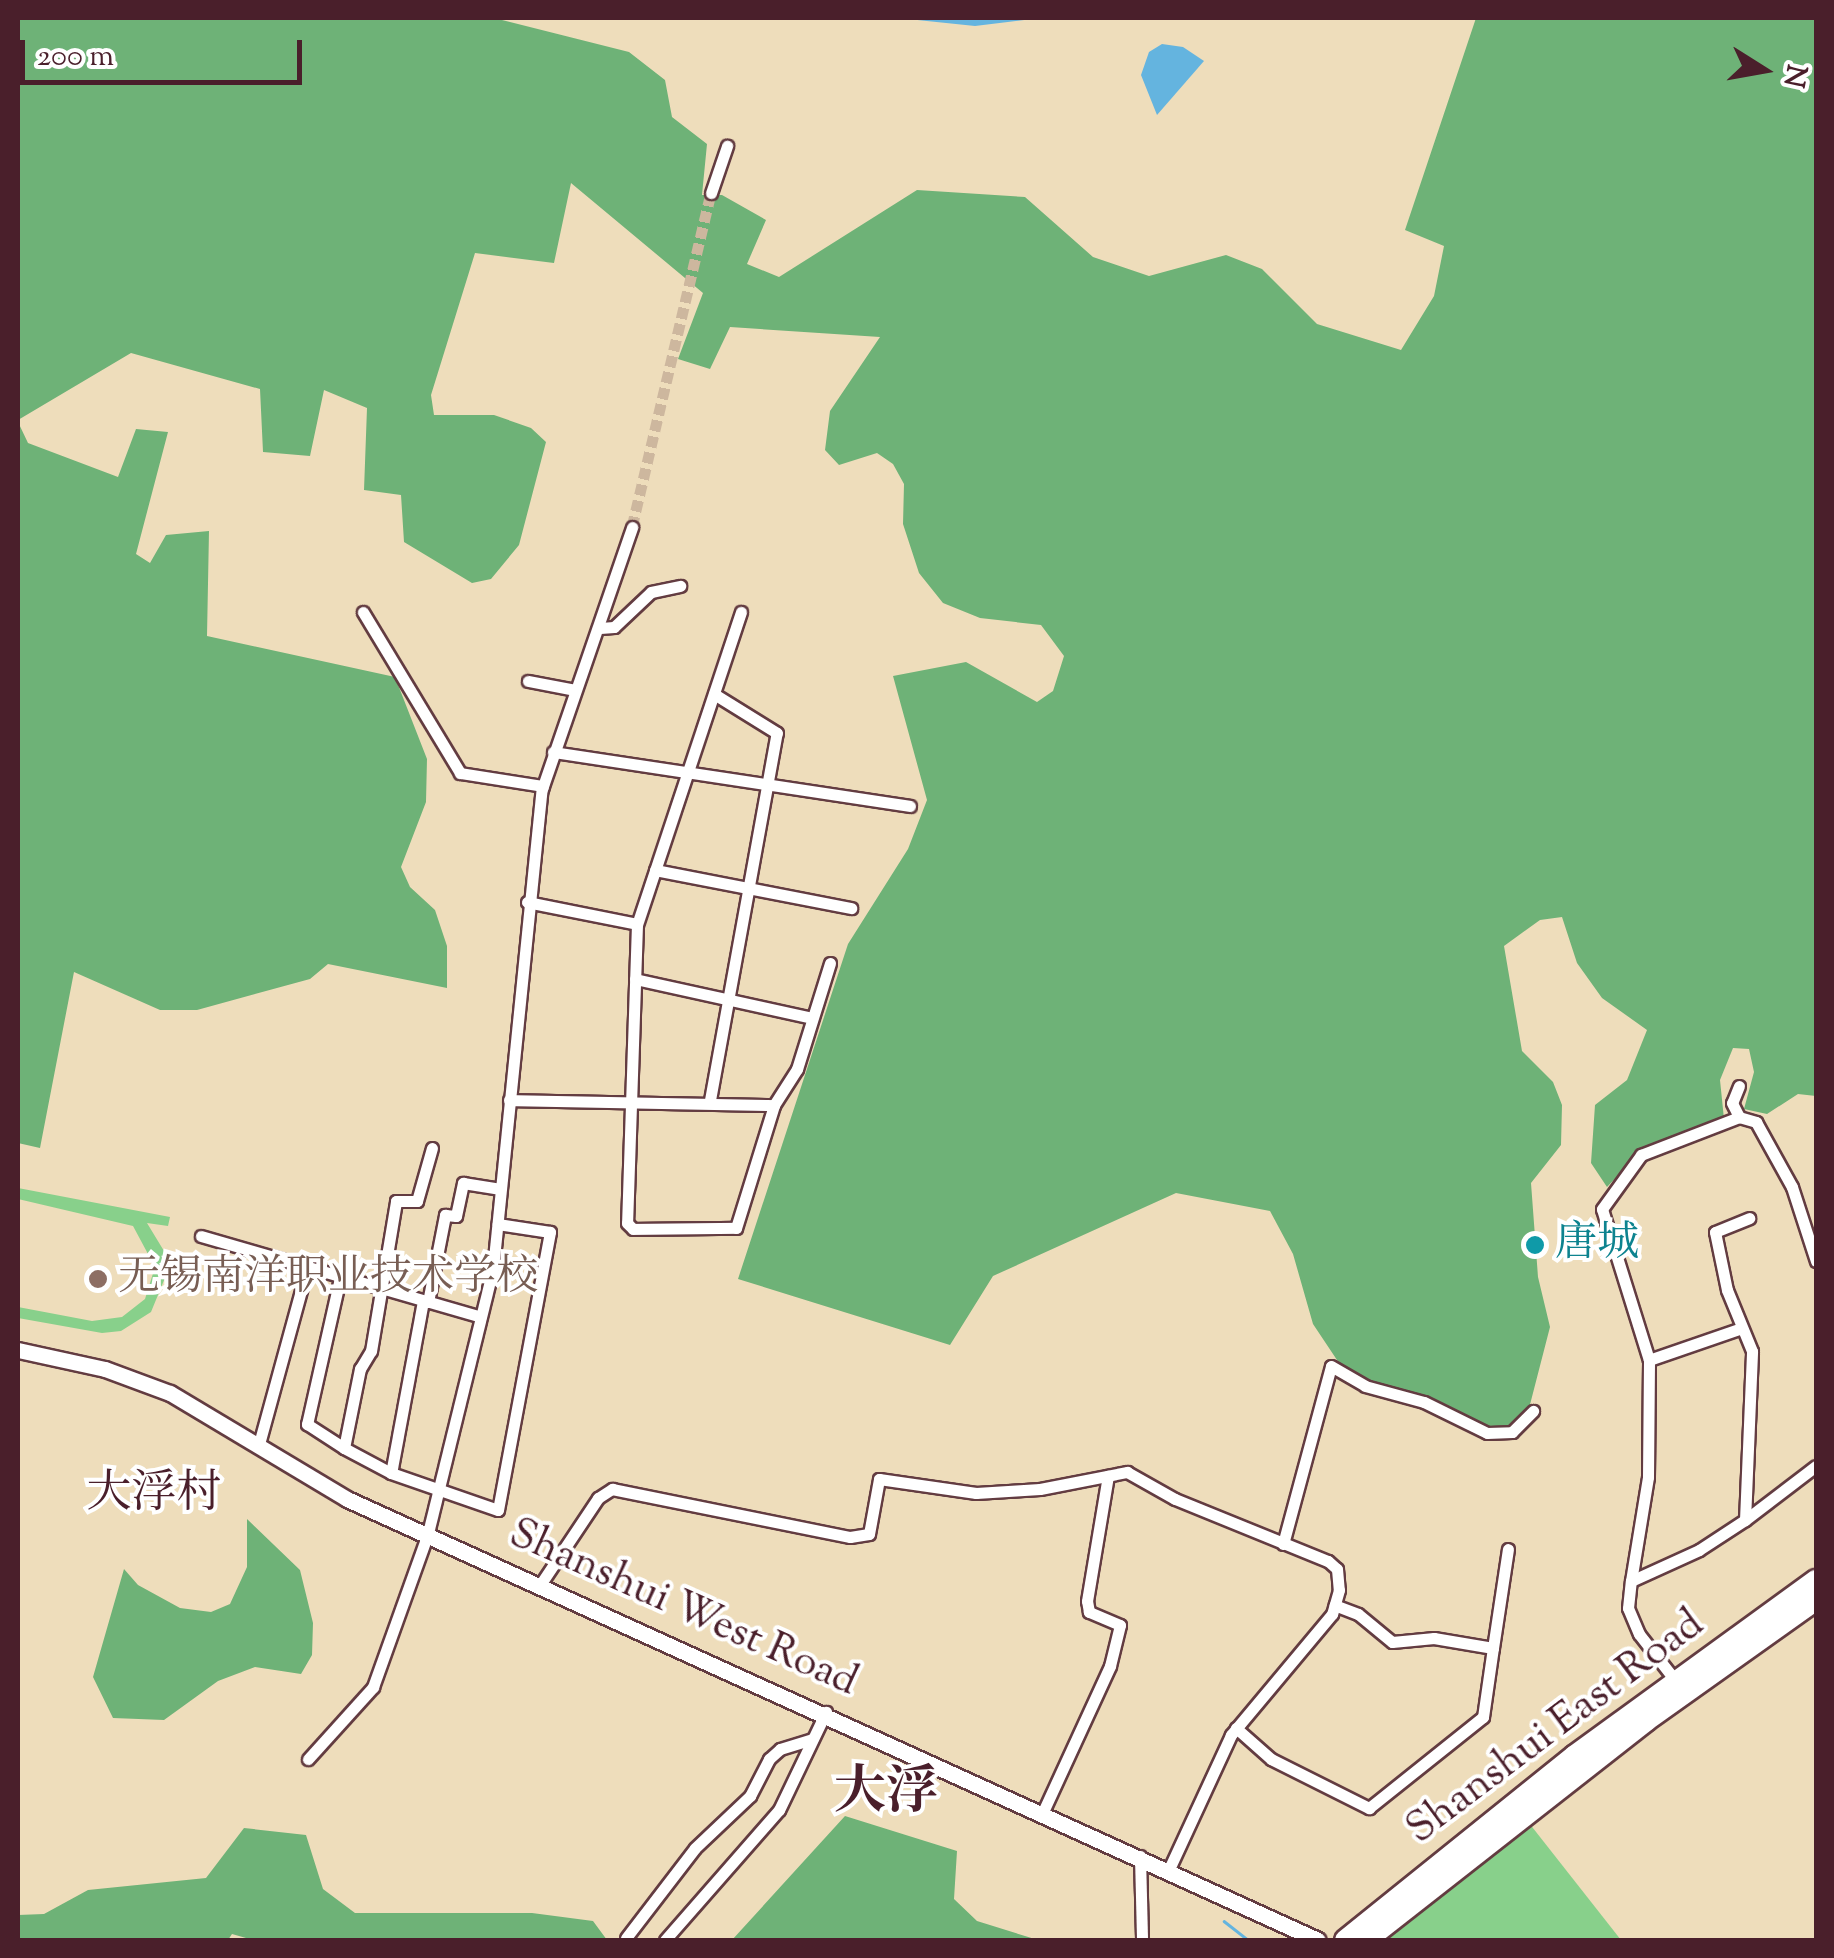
<!DOCTYPE html>
<meta charset="utf-8">
<style>
body{margin:0}
#map{position:relative;width:1834px;height:1958px;overflow:hidden;background:#edb;font-family:"Sorts Mill Goudy","Noto Serif SC",serif}
div>[style]{position:absolute}
.green>*{inset:0;background:#88d08b}
.forest>*{inset:0;background:#6eb277}
.water>*{inset:0;background:#64b4df}
.stream>*{height:2.5px;margin:-1.25px;padding:0 1.25px;transform-origin:1.25px;border-radius:1.25px;background:#64b4df}
.street-tunnel>*{height:11px;margin-top:-5.5px;transform-origin:0;background:repeating-linear-gradient(90deg,#cdb79e 0 11px,transparent 0 16.5px)}
.roads{filter:drop-shadow(2px 0 #633c41) drop-shadow(-2px 0 #633c41) drop-shadow(0 2px #633c41) drop-shadow(0 -2px #633c41)}
.street>*{height:11px;margin:-5.5px;padding:0 5.5px;transform-origin:5.5px;border-radius:5.5px;background:#fff}
.secondary>*{height:15px;margin:-7.5px;padding:0 7.5px;transform-origin:7.5px;border-radius:7.5px;background:#fff}
.highway>*{height:20px;margin:-10px;padding:0 10px;transform-origin:10px;border-radius:10px;background:#fff}
.dots>*{width:28px;height:28px;translate:-50% -50%;box-sizing:border-box;border:5px solid #fff;border-radius:50%}
span{translate:-50% -50%;white-space:nowrap;text-align:center;line-height:1.15;-webkit-text-stroke:8px #fff;paint-order:stroke}
.culture-label{font-size:42px;color:#0d838f}
.left{translate:0 -50%;text-align:left}
.education-label{font-size:42px;color:#785e54}
.street-label{font-size:42px;color:#4a1f2b}
.neighbourhood-label{font-size:45px;color:#4a1f2b}
.district-label{font-size:52px;color:#4a1f2b;font-weight:700}
.frame{position:absolute;inset:0;border:20px solid #4a1f2b;pointer-events:none}
.north{position:absolute;left:1714px;top:20px;width:100px;height:100px;-webkit-text-stroke:8px #fff;paint-order:stroke;rotate:101deg;font-size:28px;font-weight:700;line-height:40px;text-align:center;color:#4a1f2b}
.north::after{content:'';display:block;margin:auto;width:35px;height:45px;background:#4a1f2b;clip-path:polygon(50% 0,100% 100%,50% 72%,0 100%)}
.scale{position:absolute;left:20px;top:40px;width:282px;height:45px;box-sizing:border-box;border:5px solid #4a1f2b;border-top:0;padding-left:12px;font-size:30px;line-height:35px;white-space:nowrap;color:#4a1f2b;-webkit-text-stroke:8px #fff;paint-order:stroke}
</style>
<div id="map">
<div class="green">
<div style="clip-path:polygon(18px 1188px,170px 1217px,168px 1226px,147px 1223px,164px 1251px,167px 1273px,151px 1312px,121px 1331px,102px 1333px,18px 1318px,18px 1307px,92px 1321px,122px 1317px,145px 1299px,155px 1267px,133px 1226px,18px 1199px)"></div>
<div style="clip-path:polygon(1529px 1823px,1621px 1940px,1381px 1940px)"></div>
</div>
<div class="forest">
<div style="clip-path:polygon(18px 18px,494px 18px,629px 52px,665px 80px,672px 117px,707px 144px,702px 195px,722px 195px,766px 220px,747px 264px,779px 277px,917px 190px,1025px 197px,1093px 257px,1149px 276px,1226px 255px,1262px 269px,1317px 324px,1401px 350px,1434px 296px,1444px 246px,1405px 230px,1476px 18px,1816px 18px,1816px 1096px,1798px 1094px,1767px 1114px,1744px 1109px,1754px 1072px,1749px 1049px,1733px 1048px,1720px 1080px,1724px 1119px,1645px 1147px,1607px 1187px,1591px 1163px,1595px 1105px,1627px 1080px,1647px 1030px,1602px 998px,1577px 963px,1562px 917px,1540px 920px,1504px 946px,1522px 1051px,1553px 1082px,1562px 1105px,1561px 1145px,1531px 1183px,1538px 1277px,1550px 1327px,1525px 1424px,1480px 1433px,1347px 1375px,1313px 1324px,1293px 1254px,1270px 1211px,1176px 1193px,993px 1276px,950px 1345px,738px 1279px,848px 944px,908px 849px,927px 800px,893px 676px,966px 662px,1037px 702px,1053px 691px,1064px 656px,1041px 625px,980px 618px,943px 603px,919px 573px,903px 524px,904px 484px,893px 464px,877px 453px,839px 465px,825px 450px,830px 411px,880px 337px,730px 327px,710px 369px,678px 359px,703px 293px,571px 183px,554px 263px,475px 253px,431px 395px,434px 415px,494px 415px,531px 428px,546px 442px,519px 545px,491px 579px,472px 583px,404px 542px,401px 495px,364px 490px,367px 408px,324px 390px,310px 456px,263px 452px,260px 389px,131px 353px,18px 420px)"></div>
<div style="clip-path:polygon(18px 422px,28px 443px,118px 477px,136px 429px,168px 432px,136px 554px,150px 563px,166px 535px,209px 531px,207px 636px,395px 677px,427px 759px,426px 802px,401px 867px,410px 887px,435px 910px,447px 946px,447px 988px,328px 964px,310px 979px,197px 1010px,160px 1010px,74px 972px,40px 1148px,18px 1143px)"></div>
<div style="clip-path:polygon(247px 1519px,300px 1570px,313px 1623px,312px 1655px,301px 1674px,255px 1667px,218px 1681px,164px 1720px,113px 1718px,93px 1677px,124px 1569px,138px 1585px,180px 1608px,211px 1612px,230px 1604px,247px 1567px)"></div>
<div style="clip-path:polygon(845px 1816px,957px 1851px,954px 1899px,977px 1921px,1038px 1940px,732px 1940px)"></div>
<div style="clip-path:polygon(244px 1828px,306px 1835px,323px 1889px,355px 1913px,532px 1913px,593px 1921px,607px 1940px,253px 1940px,232px 1934px,228px 1940px,18px 1940px,18px 1915px,44px 1914px,88px 1890px,206px 1878px)"></div>
</div>
<div class="water">
<div style="clip-path:polygon(898px 18px,1041px 18px,975px 26px)"></div>
<div style="clip-path:polygon(1162px 44px,1183px 47px,1204px 61px,1157px 115px,1141px 75px,1149px 52px)"></div>
</div>
<div class="stream">
<div style="left:1224px;top:1921px;width:31px;rotate:38deg"></div>
</div>
<div class="street-tunnel">
<div style="left:632px;top:527px;width:343px;rotate:-76.7deg"></div>
</div>
<div class="roads">
<div class="street">
<div style="left:711px;top:193px;width:50px;rotate:-71.2deg"></div>
<div style="left:363px;top:612px;width:188px;rotate:58.9deg"></div>
<div style="left:460px;top:773px;width:84px;rotate:8.9deg"></div>
<div style="left:741px;top:612px;width:329px;rotate:108.4deg"></div>
<div style="left:637px;top:924px;width:299px;rotate:91.9deg"></div>
<div style="left:627px;top:1223px;width:8px;rotate:45deg"></div>
<div style="left:633px;top:1229px;width:103px;rotate:-0.6deg"></div>
<div style="left:736px;top:1228px;width:129px;rotate:-72.8deg"></div>
<div style="left:774px;top:1105px;width:43px;rotate:-57.4deg"></div>
<div style="left:797px;top:1069px;width:111px;rotate:-72.7deg"></div>
<div style="left:600px;top:628px;width:14px;rotate:-4deg"></div>
<div style="left:614px;top:627px;width:51px;rotate:-43.4deg"></div>
<div style="left:651px;top:592px;width:30px;rotate:-12deg"></div>
<div style="left:528px;top:681px;width:48px;rotate:10.8deg"></div>
<div style="left:553px;top:752px;width:361px;rotate:8.6deg"></div>
<div style="left:655px;top:870px;width:200px;rotate:11deg"></div>
<div style="left:527px;top:902px;width:112px;rotate:11.3deg"></div>
<div style="left:635px;top:979px;width:181px;rotate:12.4deg"></div>
<div style="left:1739px;top:1086px;width:18px;rotate:112deg"></div>
<div style="left:1732px;top:1103px;width:16px;rotate:63deg"></div>
<div style="left:1739px;top:1117px;width:18px;rotate:16deg"></div>
<div style="left:1756px;top:1122px;width:74px;rotate:61deg"></div>
<div style="left:1792px;top:1187px;width:78px;rotate:72deg"></div>
<div style="left:509px;top:1100px;width:265px;rotate:1.1deg"></div>
<div style="left:710px;top:1100px;width:373px;rotate:-79.7deg"></div>
<div style="left:777px;top:733px;width:74px;rotate:-148.2deg"></div>
<div style="left:201px;top:1236px;width:291px;rotate:16.1deg"></div>
<div style="left:340px;top:1278px;width:150px;rotate:102.7deg"></div>
<div style="left:307px;top:1424px;width:44px;rotate:33deg"></div>
<div style="left:423px;top:1301px;width:175px;rotate:100.5deg"></div>
<div style="left:391px;top:1473px;width:113px;rotate:19.1deg"></div>
<div style="left:498px;top:1510px;width:283px;rotate:-79.4deg"></div>
<div style="left:550px;top:1232px;width:53px;rotate:-171.3deg"></div>
<div style="left:428px;top:1302px;width:89px;rotate:-78.9deg"></div>
<div style="left:445px;top:1215px;width:11px;rotate:5deg"></div>
<div style="left:456px;top:1216px;width:34px;rotate:-78deg"></div>
<div style="left:463px;top:1183px;width:38px;rotate:9deg"></div>
<div style="left:1649px;top:1360px;width:158px;rotate:-107.3deg"></div>
<div style="left:1602px;top:1209px;width:67px;rotate:-54.2deg"></div>
<div style="left:1641px;top:1155px;width:105px;rotate:-21.2deg"></div>
<div style="left:259px;top:1444px;width:182px;rotate:-74.7deg"></div>
<div style="left:391px;top:1473px;width:53px;rotate:-152deg"></div>
<div style="left:344px;top:1448px;width:81px;rotate:-78.6deg"></div>
<div style="left:360px;top:1369px;width:21px;rotate:-59deg"></div>
<div style="left:371px;top:1351px;width:152px;rotate:-80.5deg"></div>
<div style="left:396px;top:1201px;width:21px"></div>
<div style="left:417px;top:1201px;width:55px;rotate:-74.2deg"></div>
<div style="left:1745px;top:1520px;width:89px;rotate:-37.3deg"></div>
<div style="left:1283px;top:1544px;width:184px;rotate:-74.9deg"></div>
<div style="left:1331px;top:1366px;width:39px;rotate:30deg"></div>
<div style="left:1365px;top:1386px;width:61px;rotate:15.2deg"></div>
<div style="left:1424px;top:1402px;width:70px;rotate:26.2deg"></div>
<div style="left:1487px;top:1433px;width:25px;rotate:-2deg"></div>
<div style="left:1512px;top:1432px;width:30px;rotate:-45deg"></div>
<div style="left:1631px;top:1581px;width:105px;rotate:-80.7deg"></div>
<div style="left:1648px;top:1477px;width:117px;rotate:-89.5deg"></div>
<div style="left:1649px;top:1360px;width:98px;rotate:-19deg"></div>
<div style="left:542px;top:1582px;width:101px;rotate:-56.3deg"></div>
<div style="left:598px;top:1498px;width:17px;rotate:-33deg"></div>
<div style="left:612px;top:1489px;width:243px;rotate:11.4deg"></div>
<div style="left:850px;top:1537px;width:19px;rotate:-9deg"></div>
<div style="left:869px;top:1534px;width:56px;rotate:-79.7deg"></div>
<div style="left:879px;top:1479px;width:98px;rotate:8.2deg"></div>
<div style="left:976px;top:1493px;width:64px;rotate:-3.6deg"></div>
<div style="left:1040px;top:1489px;width:89px;rotate:-11.1deg"></div>
<div style="left:1127px;top:1472px;width:55px;rotate:29.4deg"></div>
<div style="left:1175px;top:1499px;width:165px;rotate:22.1deg"></div>
<div style="left:1328px;top:1561px;width:12px;rotate:42deg"></div>
<div style="left:1337px;top:1569px;width:21px;rotate:85deg"></div>
<div style="left:1339px;top:1590px;width:25px;rotate:106deg"></div>
<div style="left:1332px;top:1614px;width:158px;rotate:129.9deg"></div>
<div style="left:1231px;top:1735px;width:148px;rotate:114.8deg"></div>
<div style="left:1493px;top:1648px;width:100px;rotate:-81.4deg"></div>
<div style="left:1675px;top:1680px;width:58px;rotate:-128deg"></div>
<div style="left:1639px;top:1634px;width:28px;rotate:-113deg"></div>
<div style="left:1628px;top:1608px;width:27px;rotate:-84deg"></div>
<div style="left:1631px;top:1581px;width:75px;rotate:-24.5deg"></div>
<div style="left:1699px;top:1550px;width:55px;rotate:-33.1deg"></div>
<div style="left:1745px;top:1520px;width:169px;rotate:-87.6deg"></div>
<div style="left:1752px;top:1351px;width:66px;rotate:-112.3deg"></div>
<div style="left:1727px;top:1290px;width:59px;rotate:-101.7deg"></div>
<div style="left:1715px;top:1232px;width:37px;rotate:-22deg"></div>
<div style="left:1236px;top:1728px;width:47px;rotate:41.5deg"></div>
<div style="left:1271px;top:1759px;width:110px;rotate:26.6deg"></div>
<div style="left:1369px;top:1808px;width:146px;rotate:-38.6deg"></div>
<div style="left:1483px;top:1717px;width:70px;rotate:-81.8deg"></div>
<div style="left:1493px;top:1648px;width:60px;rotate:-170.4deg"></div>
<div style="left:1434px;top:1638px;width:42px;rotate:174.6deg"></div>
<div style="left:1392px;top:1642px;width:44px;rotate:-140.5deg"></div>
<div style="left:1358px;top:1614px;width:25px;rotate:-159deg"></div>
<div style="left:308px;top:1759px;width:97px;rotate:-47.9deg"></div>
<div style="left:373px;top:1687px;width:164px;rotate:-70.3deg"></div>
<div style="left:428px;top:1533px;width:273px;rotate:-76.2deg"></div>
<div style="left:493px;top:1268px;width:481px;rotate:-84.2deg"></div>
<div style="left:542px;top:789px;width:277px;rotate:-71deg"></div>
<div style="left:1042px;top:1814px;width:163px;rotate:-65.3deg"></div>
<div style="left:1110px;top:1666px;width:42px;rotate:-76.3deg"></div>
<div style="left:1120px;top:1625px;width:34px;rotate:-157deg"></div>
<div style="left:1089px;top:1612px;width:11px;rotate:-100deg"></div>
<div style="left:1087px;top:1601px;width:127px;rotate:-80.5deg"></div>
<div style="left:1140px;top:1856px;width:84px;rotate:88.6deg"></div>
<div style="left:626px;top:1938px;width:113px;rotate:-52.5deg"></div>
<div style="left:695px;top:1848px;width:76px;rotate:-43.4deg"></div>
<div style="left:750px;top:1796px;width:42px;rotate:-62.8deg"></div>
<div style="left:769px;top:1759px;width:15px;rotate:-42deg"></div>
<div style="left:780px;top:1749px;width:34px;rotate:-17deg"></div>
<div style="left:665px;top:1940px;width:173px;rotate:-48.8deg"></div>
<div style="left:779px;top:1810px;width:109px;rotate:-64.4deg"></div>
</div>
<div class="secondary">
<div style="left:18px;top:1350px;width:89px;rotate:12.3deg"></div>
<div style="left:105px;top:1369px;width:69px;rotate:20.3deg"></div>
<div style="left:170px;top:1393px;width:206px;rotate:30.9deg"></div>
<div style="left:347px;top:1499px;width:1066px;rotate:24.43deg"></div>
</div>
<div class="highway">
<div style="left:1345px;top:1940px;width:295px;rotate:-38.8deg"></div>
<div style="left:1575px;top:1755px;width:298px;rotate:-36deg"></div>
<div style="left:1367px;top:1940px;width:355px;rotate:-38.1deg"></div>
<div style="left:1646px;top:1721px;width:209px;rotate:-35.4deg"></div>
</div>
</div>
<div class="dots">
<div style="left:1535px;top:1245px;background:#0f9aa8"></div>
<div style="left:98px;top:1279px;background:#8d6e63"></div>
</div>
<div class="culture-label">
<span class="left" style="left:1555px;top:1245px">唐城</span>
</div>
<div class="education-label">
<span class="left" style="left:118px;top:1279px">无锡南洋职业技术学校</span>
</div>
<div class="street-label">
<span style="left:683px;top:1609px;rotate:24deg">Shanshui West Road</span>
<span style="left:1556px;top:1728px;rotate:-37deg">Shanshui East Road</span>
</div>
<div class="neighbourhood-label">
<span style="left:154px;top:1496px">大浮村</span>
</div>
<div class="district-label">
<span style="left:886px;top:1795px">大浮</span>
</div>
<div class="frame"></div>
<div class="north">N</div>
<div class="scale">200 m</div>
</div>
